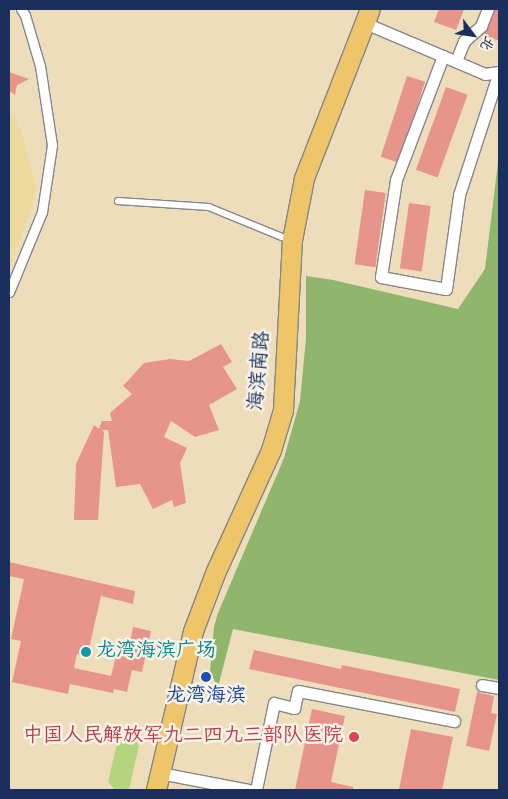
<!DOCTYPE html>
<meta charset="utf-8">
<style>
body{margin:0}
#map{position:relative;width:508px;height:799px;overflow:hidden;background:#edb;font-family:Dekko,"LXGW WenKai TC",sans-serif}
div>[style]{position:absolute}
.green>*{inset:0;background:#b4d57d}
.forest>*{inset:0;background:#8fb66c}
.sand>*{inset:0;background:#eeda9e}
.building>*{inset:0;background:#e6948c;transform-origin:0 0}
.roads{filter:drop-shadow(1px 0 #84868c) drop-shadow(-1px 0 #84868c) drop-shadow(0 1px #84868c) drop-shadow(0 -1px #84868c)}
.service>*{height:5.5px;margin:-2.75px;padding:0 2.75px;transform-origin:2.75px;border-radius:2.75px;background:#fff}
.pedestrian>*{height:9px;margin:-4.5px;padding:0 4.5px;transform-origin:4.5px;border-radius:4.5px;background:#fff}
.minor>*{height:11px;margin:-5.5px;padding:0 5.5px;transform-origin:5.5px;border-radius:5.5px;background:#fff}
.trunk>*{height:19px;margin:-9.5px;padding:0 9.5px;transform-origin:9.5px;border-radius:9.5px;background:#eec569}
.dots>*{width:14px;height:14px;translate:-50% -50%;box-sizing:border-box;border:2px solid #f7f3e8;border-radius:50%}
span{translate:-50% -50%;white-space:nowrap;text-align:center;line-height:1.15;-webkit-text-stroke:5px #f7f3e8;paint-order:stroke}
.street-label{font-size:20px;color:#1b2f5e}
.culture-label{font-size:20px;color:#0d838f}
.left{translate:0 -50%;text-align:left}
.transit-label{font-size:20px;color:#164399}
.health-label{font-size:20px;color:#be3a42}
.right{translate:-100% -50%;text-align:right}
.frame{position:absolute;inset:0;border:10px solid #1b2f5e;pointer-events:none}
.north{position:absolute;left:448px;top:10px;width:50px;height:50px;-webkit-text-stroke:4px #f7f3e8;paint-order:stroke;rotate:121deg;font-size:14px;font-weight:700;line-height:20px;text-align:center;color:#1b2f5e}
.north::after{content:'';display:block;margin:auto;width:18px;height:22px;background:#1b2f5e;clip-path:polygon(50% 0,100% 100%,50% 72%,0 100%)}
</style>
<div id="map">
<div class="green">
<div style="clip-path:polygon(134px 737px,139px 746px,129px 789px,115px 790px,108px 782px,117px 743px)"></div>
</div>
<div class="forest">
<div style="clip-path:polygon(499px 154px,499px 680px,233px 629px,218px 687px,210px 672px,214px 627px,218px 613px,284px 458px,300px 401px,306px 338px,306px 276px,333px 280px,458px 309px,485px 269px)"></div>
</div>
<div class="sand">
<div style="clip-path:polygon(9px 110px,19px 124px,37px 191px,9px 271px)"></div>
</div>
<div class="building">
<div style="clip-path:polygon(439px 9px,464px 9px,456px 30px,434px 22px)"></div>
<div style="clip-path:polygon(495px 9px,499px 9px,499px 41px,484px 35px)"></div>
<div style="clip-path:polygon(9px 72px,29px 79px,17px 85px,15px 95px,9px 91px)"></div>
<div style="left:407px;top:76px;width:19px;height:85px;rotate:18deg"></div>
<div style="left:446px;top:87px;width:23px;height:88px;rotate:20deg"></div>
<div style="left:365px;top:190px;width:21px;height:75px;rotate:8deg"></div>
<div style="left:409px;top:203px;width:22px;height:66px;rotate:8deg"></div>
<div style="clip-path:polygon(221px 344px,232px 362px,223px 367px,237px 389px,209px 405px,219px 430px,195px 437px,171px 421px,164px 437px,187px 448px,180px 463px,186px 503px,174px 507px,172px 500px,153px 509px,140px 484px,116px 487px,108px 430px,102px 430px,104px 432px,98px 520px,74px 520px,76px 464px,94px 425px,99px 429px,102px 421px,112px 421px,110px 413px,132px 394px,123px 386px,144px 363px,170px 359px,189px 361px)"></div>
<div style="clip-path:polygon(9px 562px,135px 591px,133px 604px,101px 596px,87px 657px,77px 654px,74px 668px,111px 676px,116px 656px,121px 657px,124px 647px,129px 648px,133px 627px,151px 631px,142px 672px,132px 670px,127px 692px,114px 689px,113px 693px,70px 684px,68px 694px,12px 682px,21px 641px,11px 639px,24px 579px,9px 576px)"></div>
<div style="clip-path:polygon(254px 650px,341px 669px,342px 665px,460px 689px,455px 712px,249px 669px)"></div>
<div style="clip-path:polygon(477px 692px,494px 696px,491px 713px,497px 714px,489px 751px,466px 746px)"></div>
<div style="clip-path:polygon(312px 709px,345px 716px,331px 782px,353px 787px,353px 790px,295px 790px)"></div>
<div style="clip-path:polygon(411px 729px,453px 737px,442px 790px,399px 790px)"></div>
</div>
<div class="roads">
<div class="service">
<div style="left:118px;top:201px;width:91px;rotate:3.8deg"></div>
<div style="left:209px;top:207px;width:79px;rotate:22.3deg"></div>
</div>
<div class="pedestrian">
<div style="left:9px;top:292px;width:87px;rotate:-67.6deg"></div>
<div style="left:42px;top:212px;width:68px;rotate:-81.5deg"></div>
<div style="left:52px;top:145px;width:80px;rotate:-98.6deg"></div>
<div style="left:40px;top:66px;width:53px;rotate:-106.4deg"></div>
<div style="left:25px;top:15px;width:7px;rotate:-124deg"></div>
</div>
<div class="minor">
<div style="left:365px;top:23px;width:130px;rotate:23deg"></div>
<div style="left:485px;top:74px;width:14px;rotate:-8deg"></div>
<div style="left:443px;top:56px;width:133px;rotate:110.8deg"></div>
<div style="left:396px;top:180px;width:98px;rotate:98.8deg"></div>
<div style="left:381px;top:277px;width:66px;rotate:10.5deg"></div>
<div style="left:446px;top:289px;width:95px;rotate:-82.1deg"></div>
<div style="left:459px;top:195px;width:129px;rotate:-72deg"></div>
<div style="left:456px;top:61px;width:22px;rotate:-68deg"></div>
<div style="left:464px;top:41px;width:23px;rotate:-41deg"></div>
<div style="left:481px;top:26px;width:18px;rotate:-68deg"></div>
<div style="left:482px;top:685px;width:17px;rotate:10deg"></div>
<div style="left:160px;top:773px;width:90px;rotate:10.9deg"></div>
<div style="left:256px;top:790px;width:89px;rotate:-78.3deg"></div>
<div style="left:274px;top:703px;width:21px;rotate:14deg"></div>
<div style="left:294px;top:708px;width:17px;rotate:-77deg"></div>
<div style="left:298px;top:691px;width:159px;rotate:10.9deg"></div>
</div>
<div class="trunk">
<div style="left:156px;top:790px;width:163px;rotate:-76.9deg"></div>
<div style="left:193px;top:631px;width:62px;rotate:-69.2deg"></div>
<div style="left:215px;top:573px;width:135px;rotate:-65.5deg"></div>
<div style="left:271px;top:450px;width:42px;rotate:-73.3deg"></div>
<div style="left:283px;top:410px;width:170px;rotate:-87deg"></div>
<div style="left:292px;top:240px;width:63px;rotate:-79deg"></div>
<div style="left:304px;top:178px;width:181px;rotate:-68.7deg"></div>
</div>
</div>
<div class="dots">
<div style="left:86px;top:652px;background:#0f9aa8"></div>
<div style="left:206px;top:677px;background:#1a4fb4"></div>
<div style="left:354px;top:737px;background:#e0444e"></div>
</div>
<div class="street-label">
<span style="left:261px;top:371px;rotate:-85deg">海滨南路</span>
</div>
<div class="culture-label">
<span class="left" style="left:96px;top:652px">龙湾海滨广场</span>
</div>
<div class="transit-label">
<span style="left:206px;top:697px">龙湾海滨</span>
</div>
<div class="health-label">
<span class="right" style="left:343px;top:737px">中国人民解放军九二四九三部队医院</span>
</div>
<div class="frame"></div>
<div class="north">北</div>
</div>
